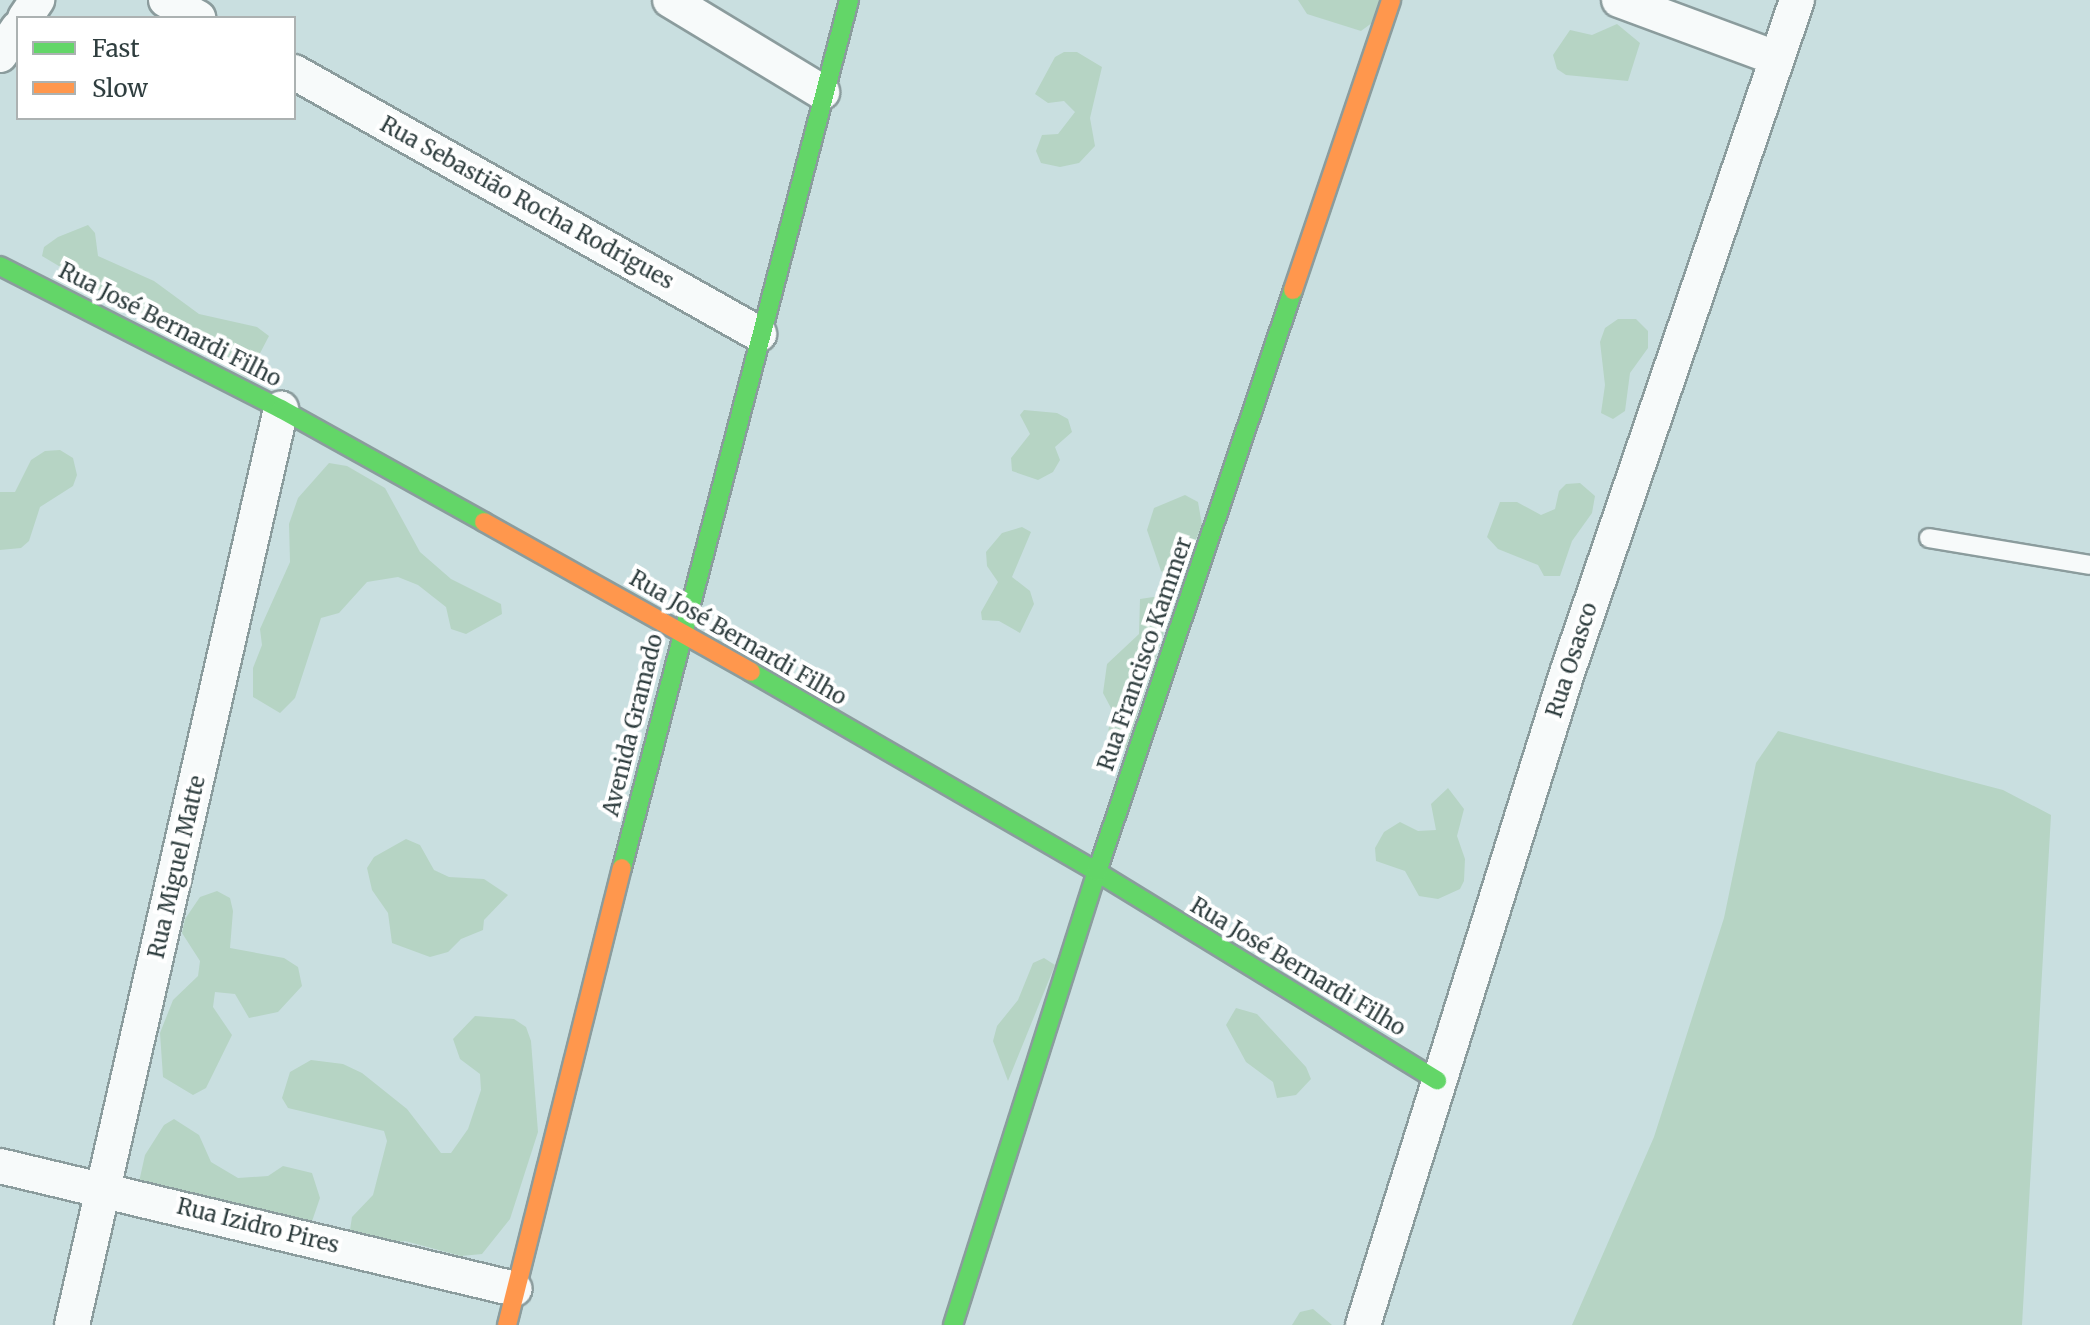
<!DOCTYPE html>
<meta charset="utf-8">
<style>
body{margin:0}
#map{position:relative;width:2090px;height:1325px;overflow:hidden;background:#c9dfe0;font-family:Merriweather,serif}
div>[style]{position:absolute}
.green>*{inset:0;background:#b6d4c4}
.roads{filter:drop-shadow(2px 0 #8b9c9d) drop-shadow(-2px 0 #8b9c9d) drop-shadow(0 2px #8b9c9d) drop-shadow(0 -2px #8b9c9d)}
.lane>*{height:18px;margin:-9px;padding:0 9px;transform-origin:9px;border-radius:9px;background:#f7fafa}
.street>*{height:34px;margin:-17px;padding:0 17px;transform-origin:17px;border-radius:17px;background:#f7fafa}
.fast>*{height:18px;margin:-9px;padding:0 9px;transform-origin:9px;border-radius:9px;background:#63d668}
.slow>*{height:18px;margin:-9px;padding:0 9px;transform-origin:9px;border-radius:9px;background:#ff974d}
span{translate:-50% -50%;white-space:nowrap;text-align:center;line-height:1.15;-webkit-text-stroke:8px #fff;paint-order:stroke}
.street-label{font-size:22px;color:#2f3e3f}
.legend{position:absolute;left:16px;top:16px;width:280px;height:104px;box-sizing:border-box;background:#fff;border:2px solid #acb2b2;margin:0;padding:10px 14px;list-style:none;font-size:24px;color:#2f3e3f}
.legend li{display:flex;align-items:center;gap:16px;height:40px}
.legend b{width:40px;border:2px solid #acb2b2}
</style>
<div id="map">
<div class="green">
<div style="clip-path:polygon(1298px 0,1403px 0,1361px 31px,1307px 14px)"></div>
<div style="clip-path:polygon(1617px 24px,1640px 43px,1628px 81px,1566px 75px,1557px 69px,1553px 55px,1570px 30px,1592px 35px)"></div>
<div style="clip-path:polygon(1064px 52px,1077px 52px,1102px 67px,1090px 118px,1095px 146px,1079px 163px,1060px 167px,1041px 163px,1036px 151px,1042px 135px,1058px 134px,1075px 112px,1064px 101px,1048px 103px,1035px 94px,1055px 57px)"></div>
<div style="clip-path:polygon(88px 225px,95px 233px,98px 256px,154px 281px,199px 314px,257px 327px,269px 336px,247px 378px,42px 256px,44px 247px,58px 237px)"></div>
<div style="clip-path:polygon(1618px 319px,1636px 319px,1648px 331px,1648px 348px,1630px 373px,1625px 411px,1613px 419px,1601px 413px,1605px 385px,1600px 342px,1605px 328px)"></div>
<div style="clip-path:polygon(1024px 410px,1057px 413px,1068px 419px,1072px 432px,1055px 447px,1060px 460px,1053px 472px,1038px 480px,1012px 471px,1011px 458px,1030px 434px,1020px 415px)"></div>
<div style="clip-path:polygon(60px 450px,73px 458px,77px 475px,73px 486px,40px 507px,29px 541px,21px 548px,0 550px,0 492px,15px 492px,31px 460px,45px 451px)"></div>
<div style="clip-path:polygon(329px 463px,347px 466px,385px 488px,420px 552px,451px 579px,501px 604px,502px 614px,466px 634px,451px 629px,446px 607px,418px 585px,398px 577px,367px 582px,339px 613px,321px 618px,295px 698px,280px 713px,253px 697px,253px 668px,262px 645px,260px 629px,290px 562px,289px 524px,298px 498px)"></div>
<div style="clip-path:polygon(1580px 483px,1595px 496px,1592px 513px,1572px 541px,1560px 576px,1544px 576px,1538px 565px,1498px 549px,1487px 537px,1500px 502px,1517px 502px,1541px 515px,1555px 509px,1559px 491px,1566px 484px)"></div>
<div style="clip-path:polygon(1185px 495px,1198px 502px,1202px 525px,1177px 584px,1161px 571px,1147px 530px,1154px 508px)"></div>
<div style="clip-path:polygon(1022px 527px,1031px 532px,1012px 577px,1030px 591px,1034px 604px,1020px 633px,999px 621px,982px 620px,981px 612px,998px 582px,987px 566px,986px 552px,1002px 533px)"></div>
<div style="clip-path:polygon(1160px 596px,1172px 607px,1126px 749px,1107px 738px,1112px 710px,1103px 693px,1107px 664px,1139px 634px,1140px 599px)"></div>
<div style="clip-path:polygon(1778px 731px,2003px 790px,2051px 815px,2022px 1325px,1572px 1325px,1654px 1137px,1724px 918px,1756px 763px)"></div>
<div style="clip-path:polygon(1448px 788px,1464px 809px,1457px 836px,1465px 859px,1464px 881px,1460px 889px,1438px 899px,1419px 896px,1405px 871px,1376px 861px,1375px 848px,1384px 832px,1400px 822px,1418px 831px,1436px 830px,1431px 804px)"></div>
<div style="clip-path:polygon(406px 839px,420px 845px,434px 870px,449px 877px,484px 879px,508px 895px,484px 920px,483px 930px,461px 939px,448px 952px,430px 957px,392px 943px,388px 913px,372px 890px,367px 868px,374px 857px)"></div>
<div style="clip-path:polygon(217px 891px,230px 898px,233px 911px,230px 948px,284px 958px,298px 967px,302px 986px,278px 1012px,249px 1018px,235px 994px,215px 992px,213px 1007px,232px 1035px,206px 1088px,193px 1095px,163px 1077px,160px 1033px,173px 1000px,198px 976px,200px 961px,182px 933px,185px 919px,200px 897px)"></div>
<div style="clip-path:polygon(1044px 958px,1055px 965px,1008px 1081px,993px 1041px,997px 1026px,1018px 1000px,1033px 963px)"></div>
<div style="clip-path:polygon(1236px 1008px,1257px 1014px,1306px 1067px,1311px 1079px,1296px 1095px,1277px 1098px,1273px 1082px,1246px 1062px,1226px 1025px)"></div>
<div style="clip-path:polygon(475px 1016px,514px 1019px,526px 1027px,531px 1041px,538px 1132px,510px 1219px,482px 1254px,461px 1256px,405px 1241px,375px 1245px,358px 1239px,350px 1230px,352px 1217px,373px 1195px,387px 1141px,384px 1131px,288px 1108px,282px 1098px,290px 1072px,311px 1060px,343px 1064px,362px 1073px,407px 1109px,441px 1153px,451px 1153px,468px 1129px,481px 1090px,480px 1074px,460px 1059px,453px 1039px)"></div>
<div style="clip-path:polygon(174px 1119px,199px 1135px,211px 1162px,238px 1178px,268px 1176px,283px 1166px,312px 1173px,320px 1198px,310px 1227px,291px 1225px,280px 1215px,230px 1208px,222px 1200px,145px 1189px,139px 1182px,145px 1155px,164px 1125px)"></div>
<div style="clip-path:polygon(1313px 1309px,1332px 1325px,1292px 1325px,1300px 1312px)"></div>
</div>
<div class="roads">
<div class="lane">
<div style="left:1929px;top:538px;width:163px;rotate:9.5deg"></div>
</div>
<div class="street">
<div style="left:166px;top:0;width:37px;rotate:29deg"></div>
<div style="left:670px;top:0;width:178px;rotate:31.2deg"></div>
<div style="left:1619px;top:0;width:167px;rotate:20.3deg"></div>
<div style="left:25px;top:18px;width:22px;rotate:-56deg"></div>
<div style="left:0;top:55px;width:32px;rotate:-56deg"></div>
<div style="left:294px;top:72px;width:534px;rotate:29.4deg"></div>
<div style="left:0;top:1166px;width:529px;rotate:13.43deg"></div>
<div style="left:72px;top:1325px;width:940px;rotate:-77.15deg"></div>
<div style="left:1363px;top:1325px;width:683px;rotate:-72.63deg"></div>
<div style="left:1567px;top:673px;width:711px;rotate:-71.13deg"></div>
</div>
<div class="fast">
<div style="left:0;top:266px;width:315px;rotate:27deg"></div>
<div style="left:281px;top:409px;width:232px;rotate:29.1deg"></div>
<div style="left:751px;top:672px;width:400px;rotate:30deg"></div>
<div style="left:1097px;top:872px;width:399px;rotate:31.5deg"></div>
<div style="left:622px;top:868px;width:897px;rotate:-75.34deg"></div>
<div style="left:953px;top:1325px;width:475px;rotate:-72.4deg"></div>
<div style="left:1097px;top:872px;width:614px;rotate:-71.39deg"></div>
</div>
<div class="slow">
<div style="left:1293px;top:290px;width:306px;rotate:-71.3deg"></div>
<div style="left:484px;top:522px;width:306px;rotate:29.3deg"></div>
<div style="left:507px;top:1325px;width:471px;rotate:-75.9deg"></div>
</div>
</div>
<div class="street-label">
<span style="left:527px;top:203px;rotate:29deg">Rua Sebastião Rocha Rodrigues</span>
<span style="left:170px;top:325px;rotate:27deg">Rua José Bernardi Filho</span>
<span style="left:738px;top:638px;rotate:30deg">Rua José Bernardi Filho</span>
<span style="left:1145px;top:654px;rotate:-71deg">Rua Francisco Kammer</span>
<span style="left:1572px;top:660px;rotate:-72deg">Rua Osasco</span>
<span style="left:633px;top:725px;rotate:-76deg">Avenida Gramado</span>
<span style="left:177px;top:867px;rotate:-77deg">Rua Miguel Matte</span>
<span style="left:1298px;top:967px;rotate:31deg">Rua José Bernardi Filho</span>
<span style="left:258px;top:1226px;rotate:14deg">Rua Izidro Pires</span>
</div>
<ul class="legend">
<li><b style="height:10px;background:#63d668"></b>Fast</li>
<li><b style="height:10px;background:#ff974d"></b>Slow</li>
</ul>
</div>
